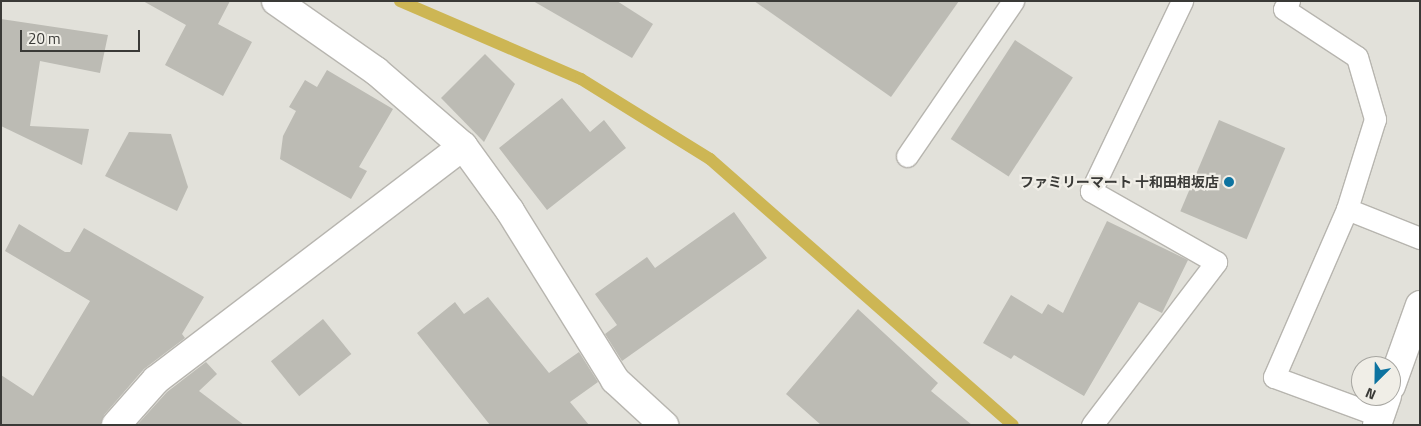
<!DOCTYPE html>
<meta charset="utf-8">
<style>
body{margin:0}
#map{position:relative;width:1421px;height:426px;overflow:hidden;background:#e2e1da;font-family:"Titillium Web","Noto Sans JP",sans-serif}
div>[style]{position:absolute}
.stream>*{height:12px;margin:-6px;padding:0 6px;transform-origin:6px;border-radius:6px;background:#cdb654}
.building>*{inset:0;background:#bcbbb4;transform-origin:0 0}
.roads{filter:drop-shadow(1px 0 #b7b5af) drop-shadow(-1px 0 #b7b5af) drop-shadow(0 1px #b7b5af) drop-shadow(0 -1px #b7b5af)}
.service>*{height:21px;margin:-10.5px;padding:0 10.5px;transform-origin:10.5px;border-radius:10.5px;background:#fff}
.minor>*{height:28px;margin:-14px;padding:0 14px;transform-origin:14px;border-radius:14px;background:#fff}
.secondary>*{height:28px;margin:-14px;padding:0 14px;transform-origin:14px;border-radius:14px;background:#fff}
.dots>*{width:14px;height:14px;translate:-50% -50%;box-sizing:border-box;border:2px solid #f0eee7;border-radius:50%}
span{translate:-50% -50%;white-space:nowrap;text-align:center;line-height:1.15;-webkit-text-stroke:4.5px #f0eee7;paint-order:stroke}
.poi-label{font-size:14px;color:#3a3a37;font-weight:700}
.right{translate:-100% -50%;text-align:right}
.frame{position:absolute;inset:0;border:2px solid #3a3a37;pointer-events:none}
.north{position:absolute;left:1351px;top:356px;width:50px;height:50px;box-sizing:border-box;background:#f0eee7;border:1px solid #a7a6a1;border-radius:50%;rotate:203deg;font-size:14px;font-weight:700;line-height:20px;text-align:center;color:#3a3a37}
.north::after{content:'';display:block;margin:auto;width:18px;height:22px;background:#0d73a0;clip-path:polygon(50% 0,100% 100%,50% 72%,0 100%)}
.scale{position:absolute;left:20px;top:30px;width:120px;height:22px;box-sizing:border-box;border:2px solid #3a3a37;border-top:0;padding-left:6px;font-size:15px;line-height:18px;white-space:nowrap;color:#3a3a37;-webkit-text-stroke:4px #f0eee7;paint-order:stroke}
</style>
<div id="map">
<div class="stream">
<div style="left:400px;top:1px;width:197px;rotate:23.3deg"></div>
<div style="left:581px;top:79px;width:152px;rotate:31.8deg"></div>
<div style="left:710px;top:159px;width:403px;rotate:41.3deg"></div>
</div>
<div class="building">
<div style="clip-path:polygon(143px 1px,230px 1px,218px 24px,252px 42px,223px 96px,165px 65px,186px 25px)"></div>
<div style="clip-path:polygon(533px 1px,617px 1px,653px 24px,632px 58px)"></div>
<div style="clip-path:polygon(754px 1px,959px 1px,891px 97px)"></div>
<div style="clip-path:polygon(1px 19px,108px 35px,100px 73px,40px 61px,30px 126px,89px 129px,82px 165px,1px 126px)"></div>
<div style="left:1015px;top:40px;width:69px;height:118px;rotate:33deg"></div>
<div style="clip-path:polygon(485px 54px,515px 84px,484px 142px,441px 98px)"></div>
<div style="clip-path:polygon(327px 70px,393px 109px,359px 167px,367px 171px,351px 199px,280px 159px,283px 136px,296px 111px,289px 107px,305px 80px,317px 87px)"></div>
<div style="clip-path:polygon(562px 98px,590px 132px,604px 120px,626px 148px,547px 210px,499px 148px)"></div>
<div style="left:1219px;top:120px;width:72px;height:99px;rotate:23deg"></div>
<div style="clip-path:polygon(129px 132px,171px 134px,188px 187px,177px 211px,105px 176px)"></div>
<div style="clip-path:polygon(734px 212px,767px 258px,622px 361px,605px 334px,617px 325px,595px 294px,647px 257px,655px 268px)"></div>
<div style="clip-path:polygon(1107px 221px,1188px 260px,1162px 313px,1139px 302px,1084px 396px,1014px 355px,1011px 359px,983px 343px,1011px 295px,1042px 314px,1048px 304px,1063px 313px)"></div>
<div style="clip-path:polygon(19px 224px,65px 252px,70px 252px,84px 228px,204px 297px,182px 334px,185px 338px,144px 369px,104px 415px,101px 425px,1px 425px,1px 375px,33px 396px,90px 301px,5px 251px)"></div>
<div style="clip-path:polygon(488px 297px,549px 373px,579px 352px,598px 382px,570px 402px,589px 425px,490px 425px,417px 333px,455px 302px,464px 314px)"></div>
<div style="clip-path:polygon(858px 309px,938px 383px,931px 391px,972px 425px,821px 425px,786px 394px)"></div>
<div style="left:323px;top:319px;width:45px;height:67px;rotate:51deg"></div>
<div style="clip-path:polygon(206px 362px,217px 374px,199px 391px,244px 425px,137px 425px,167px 392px)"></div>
</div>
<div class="roads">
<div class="service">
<div style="left:1289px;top:1px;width:9px;rotate:122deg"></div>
<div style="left:1284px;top:9px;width:87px;rotate:33.3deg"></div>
<div style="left:1357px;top:57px;width:65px;rotate:73.8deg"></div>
<div style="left:1375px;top:119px;width:94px;rotate:107.3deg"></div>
<div style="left:907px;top:156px;width:188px;rotate:-55.6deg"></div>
<div style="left:1380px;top:416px;width:113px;rotate:-159.8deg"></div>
<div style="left:1274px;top:377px;width:183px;rotate:-66.5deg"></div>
<div style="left:1347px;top:209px;width:79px;rotate:21.7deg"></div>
<div style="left:1092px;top:425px;width:205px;rotate:-52.7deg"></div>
<div style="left:1216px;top:262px;width:144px;rotate:-150.4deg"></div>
<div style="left:1091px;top:191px;width:211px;rotate:-64.4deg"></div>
</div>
<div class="minor">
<div style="left:276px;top:1px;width:122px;rotate:35deg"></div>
<div style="left:376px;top:71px;width:115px;rotate:40.8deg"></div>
<div style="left:463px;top:146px;width:80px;rotate:54.1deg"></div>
<div style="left:510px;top:211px;width:199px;rotate:58.1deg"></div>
<div style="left:615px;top:380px;width:67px;rotate:42.6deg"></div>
<div style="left:116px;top:425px;width:60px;rotate:-48.4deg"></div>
<div style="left:156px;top:380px;width:386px;rotate:-37.3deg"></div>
</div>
<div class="secondary">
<div style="left:1391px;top:386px;width:86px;rotate:-70.3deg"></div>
<div style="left:1377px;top:425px;width:31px;rotate:-71deg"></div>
</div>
</div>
<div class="dots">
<div style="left:1229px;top:182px;background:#0d73a0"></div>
</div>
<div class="poi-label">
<span class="right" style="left:1219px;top:182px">ファミリーマート 十和田相坂店</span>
</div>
<div class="frame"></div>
<div class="north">N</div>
<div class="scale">20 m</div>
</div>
